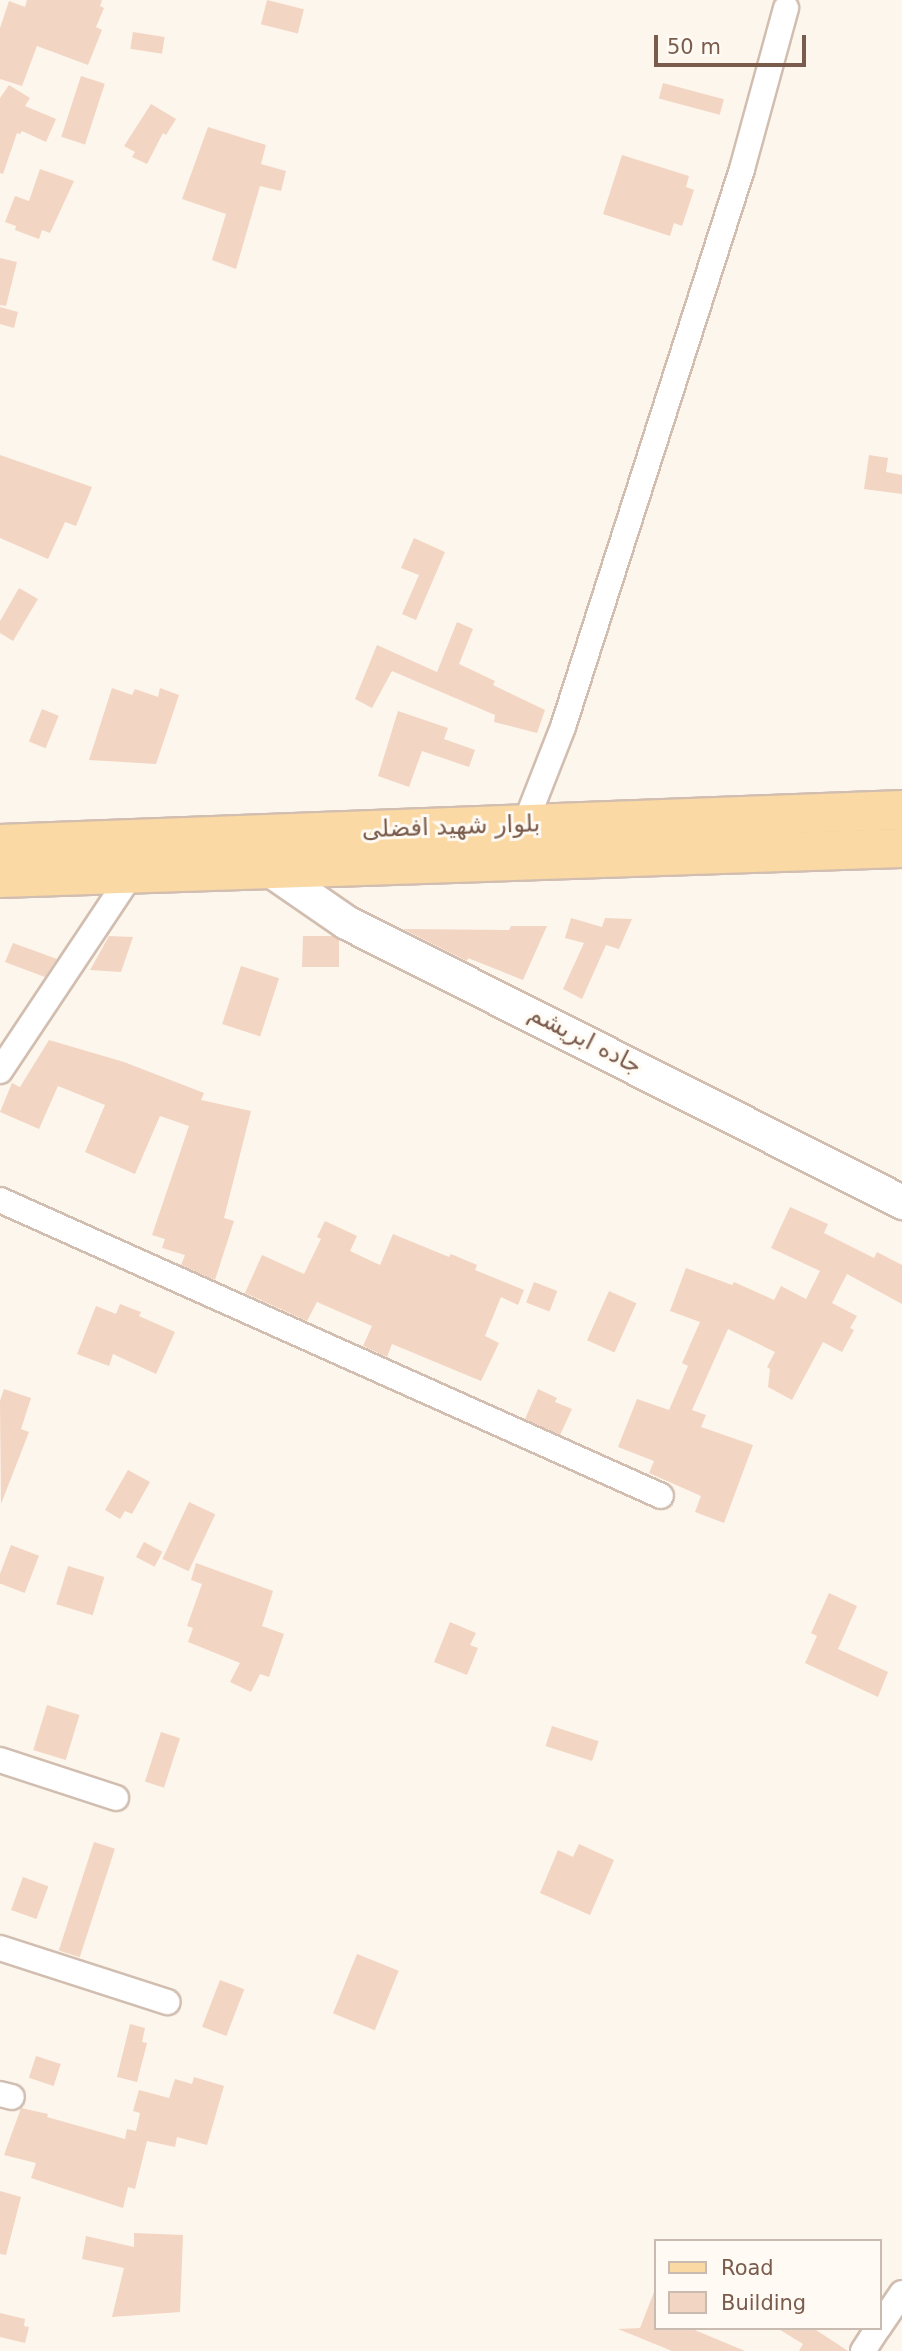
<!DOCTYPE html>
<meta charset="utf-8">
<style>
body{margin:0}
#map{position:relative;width:902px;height:2351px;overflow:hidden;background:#fdf6ec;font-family:"DejaVu Sans",Vazirmatn,sans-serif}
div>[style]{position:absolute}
.building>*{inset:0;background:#f3d5c3;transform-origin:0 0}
.roads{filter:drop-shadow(2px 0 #d1beb0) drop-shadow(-2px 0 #d1beb0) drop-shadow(0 2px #d1beb0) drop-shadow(0 -2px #d1beb0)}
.minor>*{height:24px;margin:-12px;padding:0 12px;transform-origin:12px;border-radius:12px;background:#fff}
.secondary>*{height:33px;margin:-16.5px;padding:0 16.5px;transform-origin:16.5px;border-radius:16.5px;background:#fff}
.primary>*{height:38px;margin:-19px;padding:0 19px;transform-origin:19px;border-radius:19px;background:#fbd9a5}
span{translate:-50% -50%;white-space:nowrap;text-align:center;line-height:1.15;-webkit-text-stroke:6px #fffaf3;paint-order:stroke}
.street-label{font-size:24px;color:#7a5c4d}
.legend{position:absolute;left:654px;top:2239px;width:228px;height:91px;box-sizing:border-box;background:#fffaf3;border:2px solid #cabbb1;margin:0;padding:9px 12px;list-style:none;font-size:21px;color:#7a5c4d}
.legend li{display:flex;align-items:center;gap:14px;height:35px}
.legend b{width:35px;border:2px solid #cabbb1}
.scale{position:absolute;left:654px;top:35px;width:152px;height:32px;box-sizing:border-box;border:4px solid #7a5c4d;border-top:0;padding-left:9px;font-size:21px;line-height:24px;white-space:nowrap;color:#7a5c4d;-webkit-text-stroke:5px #fffaf3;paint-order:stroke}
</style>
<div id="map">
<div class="building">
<div style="clip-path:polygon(27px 0,102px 0,100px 6px,104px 8px,96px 27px,102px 30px,88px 65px,37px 46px,22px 86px,0 79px,0 28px,9px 1px,25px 7px)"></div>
<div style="left:267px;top:0;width:38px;height:25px;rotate:14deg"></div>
<div style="left:133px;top:32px;width:32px;height:17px;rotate:9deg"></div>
<div style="left:81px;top:76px;width:25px;height:64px;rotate:18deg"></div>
<div style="left:663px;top:83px;width:63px;height:16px;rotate:15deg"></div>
<div style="clip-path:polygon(9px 85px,30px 98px,25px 106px,56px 119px,46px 142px,22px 131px,20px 134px,17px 133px,3px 174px,0 173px,0 98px)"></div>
<div style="clip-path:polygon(151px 104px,176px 119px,166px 135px,163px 133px,147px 164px,132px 157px,135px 152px,124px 146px)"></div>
<div style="clip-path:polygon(208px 127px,266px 145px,261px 164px,286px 171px,281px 191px,260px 186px,236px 269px,212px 260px,226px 214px,182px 199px)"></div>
<div style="clip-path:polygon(622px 155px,689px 176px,686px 187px,694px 190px,682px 226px,674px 223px,670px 236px,603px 214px)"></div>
<div style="clip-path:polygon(40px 169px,74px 181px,50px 233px,42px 230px,39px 239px,15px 230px,16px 226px,5px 222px,15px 196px,29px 201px)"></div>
<div style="clip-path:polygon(0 258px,17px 262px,6px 306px,0 305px)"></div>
<div style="clip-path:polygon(0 307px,18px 312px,14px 328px,0 324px)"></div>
<div style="clip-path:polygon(0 455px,92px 487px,76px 526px,65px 522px,48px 559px,0 538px)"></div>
<div style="clip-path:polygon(869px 455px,888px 458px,886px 472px,902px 475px,902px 494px,864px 489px)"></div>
<div style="clip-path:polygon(414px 538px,445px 552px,416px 620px,402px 614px,419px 575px,401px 568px)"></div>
<div style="clip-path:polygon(19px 588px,38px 599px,13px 641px,0 633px,0 621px)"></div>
<div style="clip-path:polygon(457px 622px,473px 629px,459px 664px,495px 681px,493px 685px,545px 710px,537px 733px,494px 722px,495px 715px,392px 671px,372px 708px,355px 699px,377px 645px,437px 672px)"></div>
<div style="clip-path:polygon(112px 688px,132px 695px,135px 689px,158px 697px,160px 688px,179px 695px,156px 764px,89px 760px)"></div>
<div style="left:42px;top:709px;width:18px;height:35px;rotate:22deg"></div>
<div style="clip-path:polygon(398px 711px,448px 728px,444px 739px,475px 750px,469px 767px,422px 751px,409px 787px,378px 776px)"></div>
<div style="clip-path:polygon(571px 918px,602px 927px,605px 918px,632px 919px,619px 949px,606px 945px,582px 999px,563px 989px,584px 943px,565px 938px)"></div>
<div style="clip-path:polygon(511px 926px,547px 926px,523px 980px,468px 958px,467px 961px,403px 929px,509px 930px)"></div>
<div style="clip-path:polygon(109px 936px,133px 937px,121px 972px,90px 970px)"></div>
<div style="clip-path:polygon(303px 936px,333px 936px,339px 940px,339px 967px,302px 967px)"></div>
<div style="clip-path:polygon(13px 943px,57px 959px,45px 977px,5px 962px)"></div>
<div style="left:241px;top:966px;width:40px;height:61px;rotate:18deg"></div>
<div style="clip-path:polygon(49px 1040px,124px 1062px,204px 1093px,201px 1100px,251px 1111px,224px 1218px,234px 1221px,215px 1280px,181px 1265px,185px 1255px,162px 1248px,165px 1239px,152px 1235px,189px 1126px,160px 1116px,135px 1174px,85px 1152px,105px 1105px,58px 1086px,39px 1129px,0 1112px,12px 1083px,20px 1087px)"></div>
<div style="clip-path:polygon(790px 1207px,828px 1224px,824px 1233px,874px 1258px,877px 1252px,902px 1265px,902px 1304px,847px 1274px,832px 1303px,857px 1316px,850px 1328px,854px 1330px,842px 1352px,823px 1342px,792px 1400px,768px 1387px,770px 1369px,767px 1367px,775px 1352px,728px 1329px,692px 1410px,706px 1415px,701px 1427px,753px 1445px,724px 1523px,695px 1512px,701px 1496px,649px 1473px,654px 1461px,618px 1447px,637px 1399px,669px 1410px,688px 1366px,682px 1363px,700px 1322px,670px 1311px,686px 1268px,732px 1285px,734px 1282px,774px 1300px,781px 1286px,806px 1299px,820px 1271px,771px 1248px)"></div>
<div style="clip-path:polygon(325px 1221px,357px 1236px,350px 1251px,380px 1265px,393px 1234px,449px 1257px,451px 1254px,477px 1265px,475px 1270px,524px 1290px,518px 1305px,501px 1297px,485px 1336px,499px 1343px,481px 1381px,392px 1344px,387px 1357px,363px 1346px,372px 1326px,317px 1302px,307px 1321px,245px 1293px,262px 1255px,304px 1274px,321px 1239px,317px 1237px)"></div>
<div style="left:534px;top:1282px;width:25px;height:22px;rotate:21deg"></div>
<div style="left:609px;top:1291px;width:30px;height:54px;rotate:24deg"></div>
<div style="clip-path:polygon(120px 1304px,141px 1312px,139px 1316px,175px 1332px,156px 1374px,113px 1354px,109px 1366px,77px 1354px,96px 1306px,116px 1314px)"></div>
<div style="clip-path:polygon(4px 1389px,31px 1398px,21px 1429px,29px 1432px,1px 1504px,0 1401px)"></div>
<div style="clip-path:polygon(538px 1389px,557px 1398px,555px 1402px,572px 1409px,560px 1435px,525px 1419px)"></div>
<div style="clip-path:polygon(128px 1470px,150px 1482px,132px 1514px,125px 1511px,120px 1519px,105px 1510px)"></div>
<div style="left:189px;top:1502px;width:29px;height:63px;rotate:25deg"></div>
<div style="left:144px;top:1542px;width:21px;height:17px;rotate:28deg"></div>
<div style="left:11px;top:1545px;width:30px;height:40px;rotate:21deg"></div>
<div style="clip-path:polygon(196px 1563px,273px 1591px,262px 1626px,284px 1634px,269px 1677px,260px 1674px,251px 1692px,230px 1682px,240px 1663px,188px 1642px,193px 1628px,187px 1626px,202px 1584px,191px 1580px)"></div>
<div style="left:68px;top:1566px;width:38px;height:40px;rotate:17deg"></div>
<div style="clip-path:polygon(829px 1593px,857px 1606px,838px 1649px,888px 1672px,878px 1697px,805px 1663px,817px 1636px,811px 1633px)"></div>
<div style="clip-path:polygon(450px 1622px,476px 1633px,470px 1645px,478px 1648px,467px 1675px,434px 1662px)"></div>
<div style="left:47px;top:1705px;width:34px;height:47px;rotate:17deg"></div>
<div style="left:552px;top:1726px;width:49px;height:21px;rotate:18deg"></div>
<div style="left:161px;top:1732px;width:20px;height:52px;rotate:18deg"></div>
<div style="left:94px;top:1842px;width:22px;height:114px;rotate:18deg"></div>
<div style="clip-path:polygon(579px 1844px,614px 1860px,590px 1915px,540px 1893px,558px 1850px,573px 1857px)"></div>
<div style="left:23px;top:1877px;width:27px;height:35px;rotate:20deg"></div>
<div style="left:357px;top:1954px;width:45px;height:64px;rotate:22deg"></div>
<div style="left:220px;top:1980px;width:26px;height:50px;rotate:21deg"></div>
<div style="clip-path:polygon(130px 2024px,145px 2028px,142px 2042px,147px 2043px,137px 2082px,117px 2077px)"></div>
<div style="left:36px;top:2056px;width:26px;height:23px;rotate:18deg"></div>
<div style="clip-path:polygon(194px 2077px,224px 2086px,207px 2145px,177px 2137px,175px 2147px,147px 2141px,135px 2189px,128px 2187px,123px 2208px,31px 2178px,36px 2163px,4px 2155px,21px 2108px,48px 2114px,47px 2117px,125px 2139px,127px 2129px,136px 2131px,140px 2113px,133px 2111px,139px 2090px,169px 2098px,175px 2079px,192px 2084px)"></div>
<div style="clip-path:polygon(0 2191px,21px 2197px,6px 2255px,0 2254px)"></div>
<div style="clip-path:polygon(134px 2233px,183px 2235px,180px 2312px,112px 2317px,124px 2268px,82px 2259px,86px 2236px,134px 2247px)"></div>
<div style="clip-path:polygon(654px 2292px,655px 2328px,690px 2328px,745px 2351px,672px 2351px,618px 2329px,640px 2328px)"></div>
<div style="clip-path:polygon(0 2313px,25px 2319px,24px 2326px,29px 2327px,25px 2343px,0 2337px)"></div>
<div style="clip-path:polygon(777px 2328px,813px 2328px,848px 2351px,799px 2351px,803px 2344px)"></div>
</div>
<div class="roads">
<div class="minor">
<div style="left:525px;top:824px;width:104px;rotate:-68.6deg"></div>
<div style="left:563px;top:727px;width:586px;rotate:-72.21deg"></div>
<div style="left:742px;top:169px;width:167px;rotate:-74.7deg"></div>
<div style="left:0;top:1071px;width:238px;rotate:-56.3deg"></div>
<div style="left:0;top:1200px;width:724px;rotate:24.12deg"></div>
<div style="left:0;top:1760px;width:122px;rotate:18.1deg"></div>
<div style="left:0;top:1948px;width:176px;rotate:17.9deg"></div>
<div style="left:0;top:2094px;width:12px;rotate:14deg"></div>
<div style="left:879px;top:2327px;width:41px;rotate:-55.9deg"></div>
<div style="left:863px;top:2351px;width:27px;rotate:-57deg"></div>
</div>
<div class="secondary">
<div style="left:272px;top:871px;width:90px;rotate:34.6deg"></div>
<div style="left:346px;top:922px;width:623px;rotate:26.73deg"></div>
</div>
<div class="primary">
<div style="left:0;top:844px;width:903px;rotate:-2.16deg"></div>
<div style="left:0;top:878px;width:902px;rotate:-1.9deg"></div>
</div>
</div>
<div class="street-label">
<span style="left:451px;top:827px;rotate:-2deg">بلوار شهید افضلی</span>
<span style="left:585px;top:1040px;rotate:27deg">جاده ابریشم</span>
</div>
<ul class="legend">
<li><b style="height:9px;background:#fbd9a5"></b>Road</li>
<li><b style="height:19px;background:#f3d5c3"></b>Building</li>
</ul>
<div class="scale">50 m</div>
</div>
